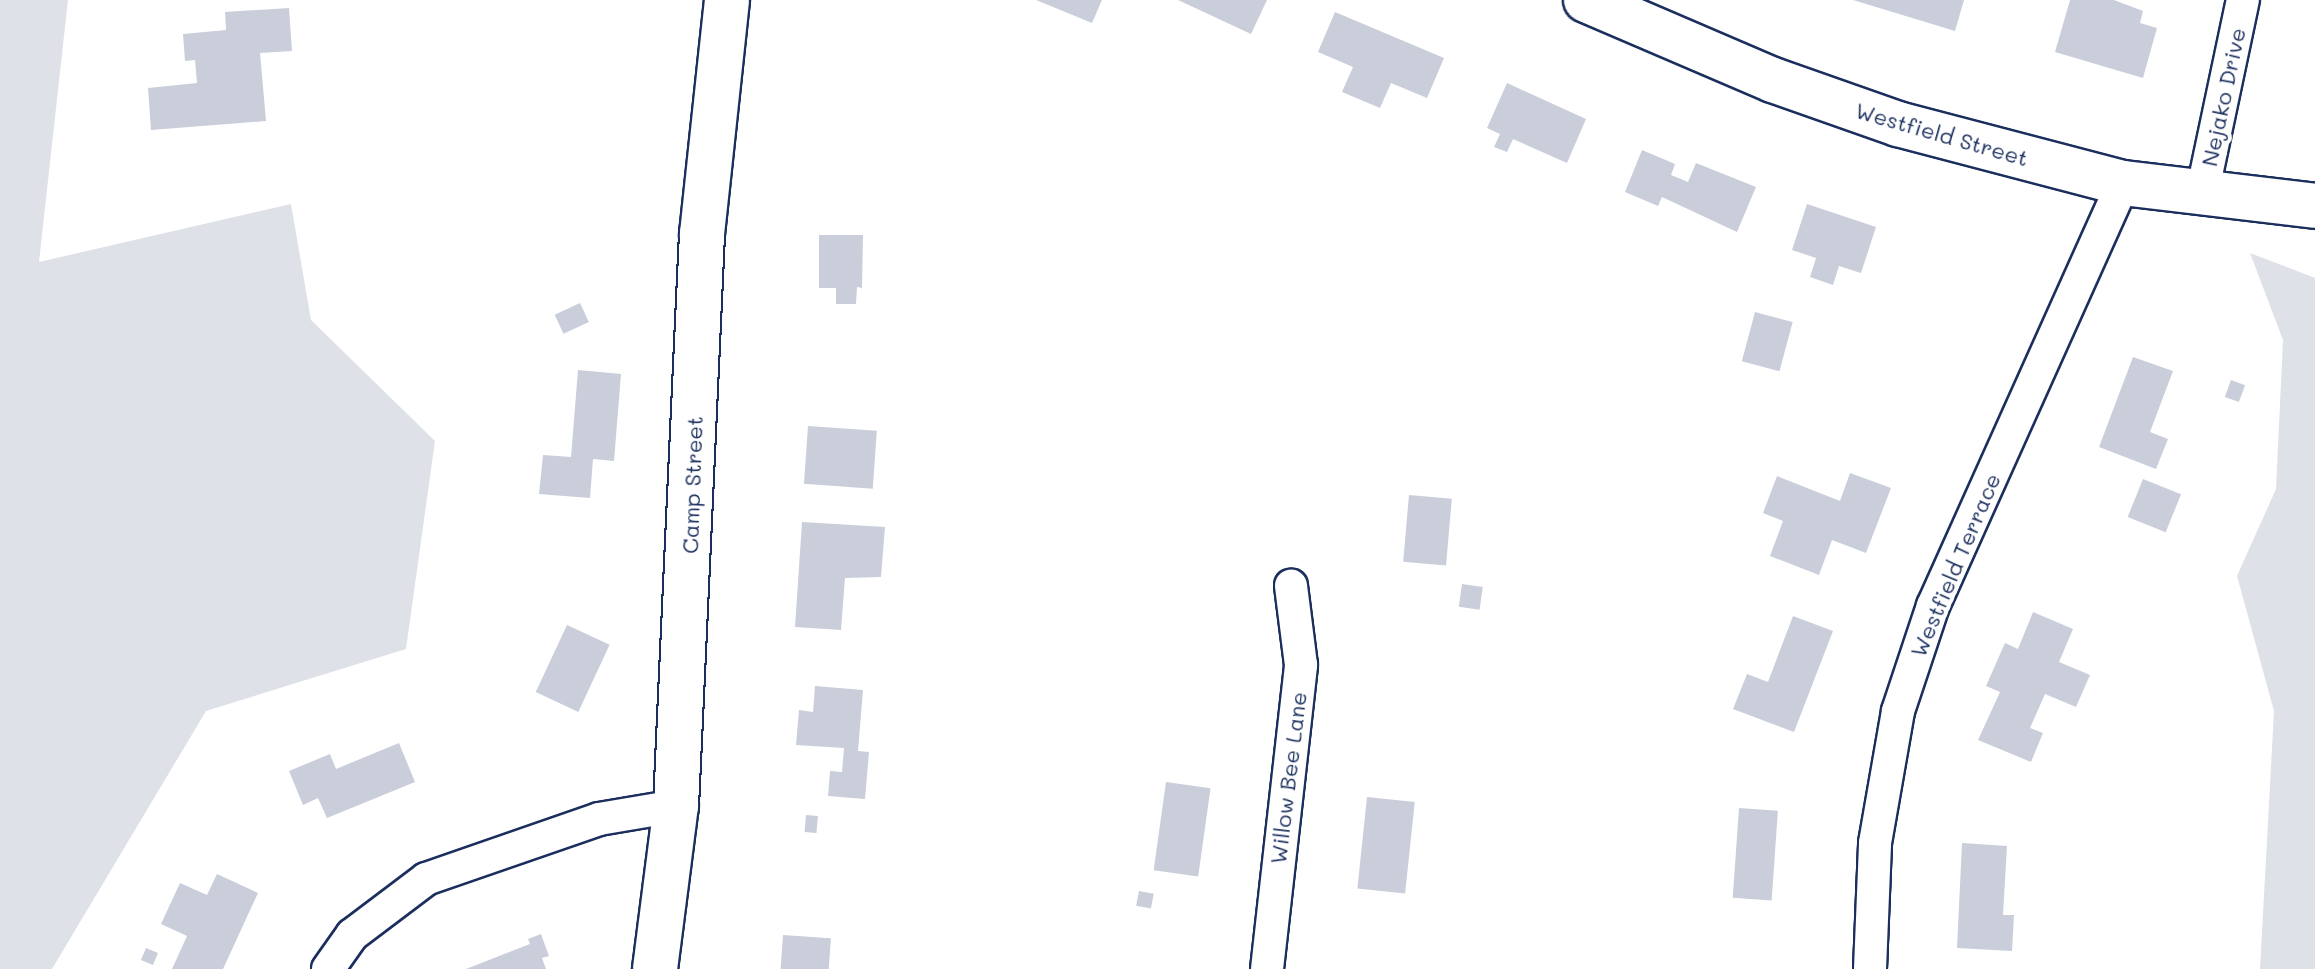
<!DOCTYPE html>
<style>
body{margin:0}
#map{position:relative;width:2315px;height:969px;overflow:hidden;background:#fff;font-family:Mali,sans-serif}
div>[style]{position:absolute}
.green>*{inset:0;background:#dee1e7}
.building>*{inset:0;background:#caceda;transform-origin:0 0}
.roads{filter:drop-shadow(2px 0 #1b2f5e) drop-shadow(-2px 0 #1b2f5e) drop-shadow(0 2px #1b2f5e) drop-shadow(0 -2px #1b2f5e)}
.street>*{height:32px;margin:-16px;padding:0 16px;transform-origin:16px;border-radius:16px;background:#fff}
.secondary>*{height:44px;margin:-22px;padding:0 22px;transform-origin:22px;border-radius:22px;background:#fff}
span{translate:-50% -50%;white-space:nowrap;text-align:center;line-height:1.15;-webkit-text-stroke:8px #fff;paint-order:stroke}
.street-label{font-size:22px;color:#1b2f5e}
</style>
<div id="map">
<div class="green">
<div style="clip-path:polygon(0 0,68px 0,39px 262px,291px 204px,311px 320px,435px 441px,406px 649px,206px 711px,52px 969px,0 969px)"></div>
<div style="clip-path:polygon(2250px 253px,2315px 278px,2315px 969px,2260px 969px,2274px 711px,2237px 576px,2276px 489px,2283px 340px)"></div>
</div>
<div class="building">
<div style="clip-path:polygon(1036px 0,1102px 0,1092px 23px)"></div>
<div style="clip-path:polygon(1178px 0,1267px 0,1251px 34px)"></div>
<div style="clip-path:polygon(1853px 0,1964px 0,1955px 31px)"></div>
<div style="clip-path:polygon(2070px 0,2114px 0,2143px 11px,2140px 23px,2157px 28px,2143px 78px,2055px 52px)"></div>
<div style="clip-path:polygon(289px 8px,292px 51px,260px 53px,266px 121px,151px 130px,148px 88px,197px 83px,195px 60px,185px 61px,183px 34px,226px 30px,225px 12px)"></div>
<div style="clip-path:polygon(1335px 12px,1444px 58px,1427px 98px,1391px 83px,1380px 108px,1342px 92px,1353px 67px,1318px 52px)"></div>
<div style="clip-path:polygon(1507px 83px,1586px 119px,1567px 163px,1513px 139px,1507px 152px,1494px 147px,1500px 134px,1487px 128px)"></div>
<div style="clip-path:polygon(1642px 150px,1675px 164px,1671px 175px,1688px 182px,1696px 163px,1756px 187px,1737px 232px,1662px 197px,1658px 206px,1625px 192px)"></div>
<div style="clip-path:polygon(1807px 204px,1876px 227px,1861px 273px,1839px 266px,1833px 285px,1810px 277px,1816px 258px,1792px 250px)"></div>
<div style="clip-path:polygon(819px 235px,863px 235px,862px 288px,857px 287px,856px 304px,836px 304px,836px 288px,819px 288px)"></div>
<div style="left:580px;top:303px;width:21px;height:28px;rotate:65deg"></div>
<div style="left:1755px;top:312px;width:39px;height:51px;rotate:15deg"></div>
<div style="clip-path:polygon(2133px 357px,2173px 371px,2150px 432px,2168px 439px,2156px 469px,2099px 447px)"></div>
<div style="clip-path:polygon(578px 370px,621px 374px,614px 461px,593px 459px,590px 498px,539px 494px,543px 455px,571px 457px)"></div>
<div style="left:2231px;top:380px;width:15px;height:18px;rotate:20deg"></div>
<div style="left:808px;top:426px;width:69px;height:58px;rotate:4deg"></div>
<div style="clip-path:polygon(1850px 473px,1891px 488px,1866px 553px,1832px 540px,1819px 575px,1770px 556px,1783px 521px,1763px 513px,1777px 476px,1840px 501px)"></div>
<div style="left:2143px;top:479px;width:41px;height:41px;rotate:22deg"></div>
<div style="left:1409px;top:495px;width:43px;height:67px;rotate:5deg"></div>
<div style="clip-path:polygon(802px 522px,885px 527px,881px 577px,845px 578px,841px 630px,795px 627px)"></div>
<div style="left:1462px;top:584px;width:21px;height:23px;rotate:8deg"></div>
<div style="clip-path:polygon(2033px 612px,2073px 629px,2059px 662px,2090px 675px,2076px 707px,2045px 694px,2030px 728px,2043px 733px,2031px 762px,1978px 740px,2000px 692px,1986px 686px,2005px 643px,2018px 649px)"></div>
<div style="clip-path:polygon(1793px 616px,1833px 631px,1794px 732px,1733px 709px,1747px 674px,1768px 682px)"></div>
<div style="left:567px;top:625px;width:47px;height:74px;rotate:25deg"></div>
<div style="clip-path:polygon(815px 686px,863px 690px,858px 751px,869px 752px,865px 799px,828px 796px,830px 771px,842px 772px,844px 748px,796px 745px,799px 710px,813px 712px)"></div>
<div style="clip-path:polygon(399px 743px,415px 782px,327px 818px,318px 798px,303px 805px,289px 771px,330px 754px,336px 769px)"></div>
<div style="left:1166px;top:782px;width:45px;height:89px;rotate:8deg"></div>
<div style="left:1367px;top:797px;width:48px;height:92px;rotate:6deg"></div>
<div style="left:1739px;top:808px;width:39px;height:90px;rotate:4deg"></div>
<div style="left:806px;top:815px;width:12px;height:17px;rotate:5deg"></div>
<div style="clip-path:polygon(1962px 843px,2007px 846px,2003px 915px,2014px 915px,2012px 951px,1957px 948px)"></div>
<div style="clip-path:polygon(217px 874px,258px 893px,223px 969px,172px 969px,187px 936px,161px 924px,180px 883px,207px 895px)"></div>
<div style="left:1139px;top:891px;width:15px;height:15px;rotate:11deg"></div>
<div style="clip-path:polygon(541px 934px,549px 956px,542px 958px,546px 969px,466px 969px,530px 944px,528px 939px)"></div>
<div style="left:783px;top:935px;width:48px;height:34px;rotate:4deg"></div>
<div style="left:146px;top:948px;width:13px;height:13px;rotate:23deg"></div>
</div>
<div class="roads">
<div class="street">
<div style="left:2202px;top:194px;width:198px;rotate:-78.1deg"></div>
<div style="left:328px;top:969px;width:42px;rotate:-54.8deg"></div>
<div style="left:352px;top:935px;width:93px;rotate:-37.1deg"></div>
<div style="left:426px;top:879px;width:183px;rotate:-19.1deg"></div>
<div style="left:599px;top:819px;width:78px;rotate:-9.6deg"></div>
<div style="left:1267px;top:969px;width:306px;rotate:-83.6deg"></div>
<div style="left:1301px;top:665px;width:80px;rotate:-97.2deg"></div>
<div style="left:1870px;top:969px;width:126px;rotate:-87.7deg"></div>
<div style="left:1875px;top:843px;width:134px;rotate:-80.1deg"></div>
<div style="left:1898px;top:711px;width:111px;rotate:-71.6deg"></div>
<div style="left:1933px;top:606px;width:464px;rotate:-65.8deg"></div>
</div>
<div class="secondary">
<div style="left:1586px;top:0;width:203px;rotate:23.2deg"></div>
<div style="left:1773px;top:80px;width:133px;rotate:19.4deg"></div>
<div style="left:1898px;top:124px;width:233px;rotate:14.7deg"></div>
<div style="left:2123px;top:183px;width:193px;rotate:6.8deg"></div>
<div style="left:655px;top:969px;width:164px;rotate:-82.7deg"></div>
<div style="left:676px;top:806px;width:573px;rotate:-87.4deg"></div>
<div style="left:702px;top:234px;width:235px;rotate:-83.9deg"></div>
</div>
</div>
<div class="street-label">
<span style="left:2223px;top:97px;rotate:-78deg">Nejako Drive</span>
<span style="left:1942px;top:134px;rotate:16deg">Westfield Street</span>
<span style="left:692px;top:485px;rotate:-88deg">Camp Street</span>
<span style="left:1955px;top:565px;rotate:-67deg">Westfield Terrace</span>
<span style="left:1288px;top:778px;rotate:-83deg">Willow Bee Lane</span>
</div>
</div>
